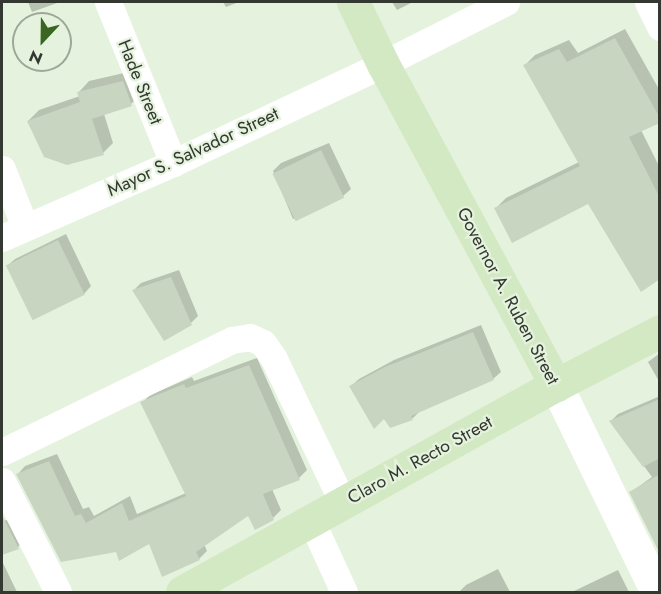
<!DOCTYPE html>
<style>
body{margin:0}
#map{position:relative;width:661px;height:594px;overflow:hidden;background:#e5f3de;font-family:Jost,sans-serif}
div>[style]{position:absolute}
.shadow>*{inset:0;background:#0003}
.building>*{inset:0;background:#c8d6c1;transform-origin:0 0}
.minor>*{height:27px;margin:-13.5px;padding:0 13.5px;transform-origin:13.5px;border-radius:13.5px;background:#fff}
.tertiary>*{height:33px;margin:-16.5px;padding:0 16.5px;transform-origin:16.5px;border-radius:16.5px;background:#fff}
.secondary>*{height:33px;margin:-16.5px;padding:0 16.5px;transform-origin:16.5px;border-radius:16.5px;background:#d3e9c4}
span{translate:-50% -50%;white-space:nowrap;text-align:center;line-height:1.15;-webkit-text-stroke:4.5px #e5f3de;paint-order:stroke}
.street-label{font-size:18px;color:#333830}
.frame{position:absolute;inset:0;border:3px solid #333830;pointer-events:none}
.north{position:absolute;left:12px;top:12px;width:60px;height:60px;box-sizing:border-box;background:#e5f3de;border:2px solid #9ea898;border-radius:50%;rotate:202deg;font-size:16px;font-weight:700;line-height:24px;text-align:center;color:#333830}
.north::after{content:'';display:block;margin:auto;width:21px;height:27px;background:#3b6522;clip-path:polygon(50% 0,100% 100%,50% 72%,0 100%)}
</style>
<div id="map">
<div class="shadow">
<div style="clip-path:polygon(28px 2px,60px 2px,32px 12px)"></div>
<div style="clip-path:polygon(223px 2px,239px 2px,226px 7px)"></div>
<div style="clip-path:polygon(392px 2px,413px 2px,397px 10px)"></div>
<div style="clip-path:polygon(625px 29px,660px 91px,660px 121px,641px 130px,660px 168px,660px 277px,589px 203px,496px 208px,506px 198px,579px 162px,525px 65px,535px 55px,569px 40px,578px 53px)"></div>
<div style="clip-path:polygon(133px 71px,141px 94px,131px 104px,104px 114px,113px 143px,103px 153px,28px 121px,39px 110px,80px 96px,79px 92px,89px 81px)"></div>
<div style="clip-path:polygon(329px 143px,351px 189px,343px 196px,293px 219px,273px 171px,281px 163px)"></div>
<div style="clip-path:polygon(66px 234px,91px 286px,84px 294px,7px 266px,15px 259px)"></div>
<div style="clip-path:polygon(179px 270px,198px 316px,191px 323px,134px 290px,141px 283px)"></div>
<div style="clip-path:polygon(481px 325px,501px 372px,493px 379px,420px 411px,413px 418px,391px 426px,351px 386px,359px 379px,394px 360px)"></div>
<div style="clip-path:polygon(660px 353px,660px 383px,648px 362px)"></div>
<div style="clip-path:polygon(257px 358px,307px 470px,299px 478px,272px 489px,281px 510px,273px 518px,249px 513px,204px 544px,207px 551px,199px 559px,149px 541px,117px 550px,18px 474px,25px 466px,57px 454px,83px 509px,89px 507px,94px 516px,130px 496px,137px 514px,186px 493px,142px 403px,150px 395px,192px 377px,194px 381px)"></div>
<div style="clip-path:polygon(660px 396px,660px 551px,631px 492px,652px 477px,611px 421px,618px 414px)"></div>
<div style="clip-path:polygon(15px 516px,26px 539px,18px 547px,2px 554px,2px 522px)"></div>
<div style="clip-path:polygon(2px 561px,17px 592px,2px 592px)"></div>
<div style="clip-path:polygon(498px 569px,510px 592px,459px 592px,466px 585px)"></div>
<div style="clip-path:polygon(618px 570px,629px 592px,572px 592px)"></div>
</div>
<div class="building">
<div style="clip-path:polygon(615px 38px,660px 118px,660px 123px,629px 137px,660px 198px,660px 279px,641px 292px,588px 204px,512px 243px,494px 208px,580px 166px,523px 65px,559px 49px,567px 62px)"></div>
<div style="clip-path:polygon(123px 81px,132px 106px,92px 119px,104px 155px,67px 165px,44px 157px,27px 121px,80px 102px,77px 92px)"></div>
<div style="left:321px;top:150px;width:53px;height:54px;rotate:64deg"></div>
<div style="left:58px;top:240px;width:61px;height:58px;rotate:64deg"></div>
<div style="clip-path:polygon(171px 277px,192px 325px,164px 341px,132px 290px)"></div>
<div style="clip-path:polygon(473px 332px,494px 380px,411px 416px,413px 420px,390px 428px,384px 419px,374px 429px,349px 386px,385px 367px)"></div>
<div style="clip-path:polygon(249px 365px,300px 480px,263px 494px,274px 520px,255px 530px,248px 516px,196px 552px,200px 560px,162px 577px,149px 544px,119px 561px,116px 552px,61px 562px,16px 474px,49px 461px,75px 516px,81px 514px,86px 523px,122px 503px,129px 521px,186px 496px,140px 402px,184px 384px,186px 388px)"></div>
<div style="clip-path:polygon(660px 399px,660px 458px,643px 467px,609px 421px)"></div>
<div style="clip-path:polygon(660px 474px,660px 554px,629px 492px)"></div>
<div style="clip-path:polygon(2px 515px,19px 549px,2px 555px)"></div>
</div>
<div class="minor">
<div style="left:108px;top:2px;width:174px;rotate:68deg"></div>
<div style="left:648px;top:2px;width:28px;rotate:64deg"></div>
<div style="left:2px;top:169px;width:62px;rotate:68.4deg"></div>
<div style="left:2px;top:238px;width:187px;rotate:-23.7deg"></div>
<div style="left:173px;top:163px;width:232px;rotate:-25.2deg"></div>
<div style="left:383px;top:64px;width:138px;rotate:-26.8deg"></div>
<div style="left:2px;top:452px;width:256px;rotate:-26deg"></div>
<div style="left:232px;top:340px;width:18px;rotate:-9deg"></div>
<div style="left:250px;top:337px;width:14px;rotate:25deg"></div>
<div style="left:263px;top:343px;width:19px;rotate:55deg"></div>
<div style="left:274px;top:359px;width:160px;rotate:64.4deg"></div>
<div style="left:2px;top:481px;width:124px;rotate:63.2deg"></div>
<div style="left:311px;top:520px;width:79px;rotate:65.4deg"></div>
</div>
<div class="tertiary">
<div style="left:556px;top:385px;width:230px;rotate:64deg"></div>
</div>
<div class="secondary">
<div style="left:353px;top:2px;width:69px;rotate:64.2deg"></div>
<div style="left:383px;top:64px;width:365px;rotate:61.7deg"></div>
<div style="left:182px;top:592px;width:427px;rotate:-29deg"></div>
<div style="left:556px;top:385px;width:117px;rotate:-27.4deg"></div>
</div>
<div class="street-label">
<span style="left:140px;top:82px;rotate:68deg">Hade Street</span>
<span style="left:193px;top:152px;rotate:-25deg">Mayor S. Salvador Street</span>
<span style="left:508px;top:296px;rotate:62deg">Governor A. Ruben Street</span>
<span style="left:420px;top:460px;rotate:-29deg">Claro M. Recto Street</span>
</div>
<div class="frame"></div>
<div class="north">N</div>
</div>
